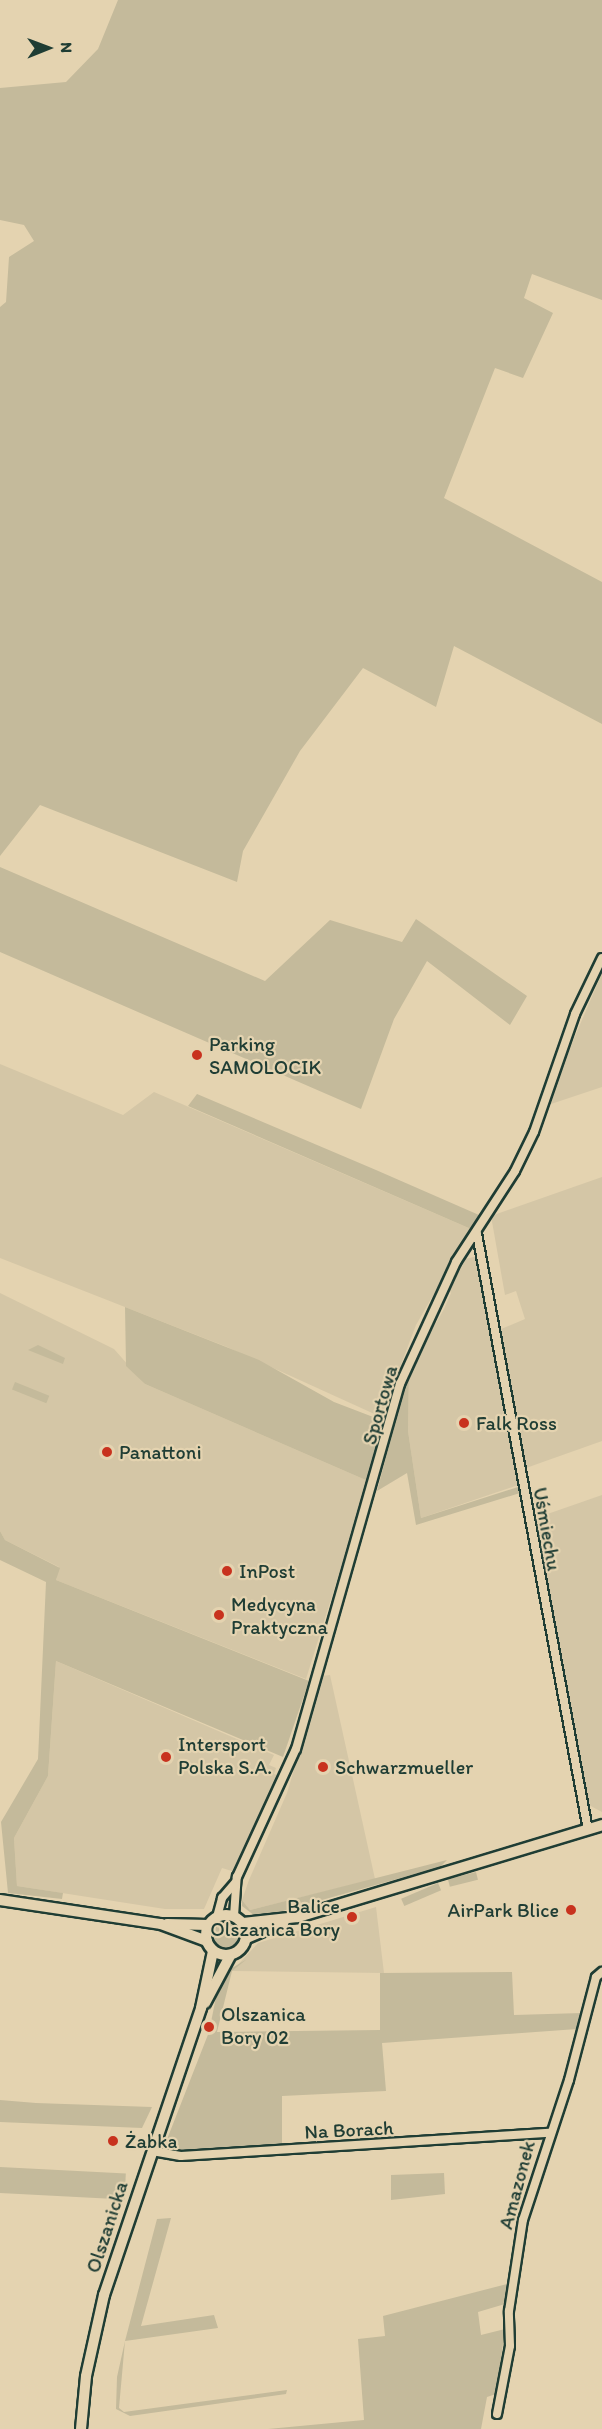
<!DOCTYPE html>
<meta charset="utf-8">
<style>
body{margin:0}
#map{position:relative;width:602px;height:2429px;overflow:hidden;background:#e4d3b0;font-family:Itim,sans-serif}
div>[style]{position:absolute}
.built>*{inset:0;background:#d4c6a6}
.green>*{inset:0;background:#c4ba9b;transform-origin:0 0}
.round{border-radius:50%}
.roads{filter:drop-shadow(2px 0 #1f3d34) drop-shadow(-2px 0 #1f3d34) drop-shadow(0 2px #1f3d34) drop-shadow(0 -2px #1f3d34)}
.street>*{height:8px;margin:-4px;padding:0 4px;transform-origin:4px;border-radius:4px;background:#e4d3b0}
.secondary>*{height:10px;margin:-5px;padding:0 5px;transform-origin:5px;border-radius:5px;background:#e4d3b0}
.secondary>.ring{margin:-5px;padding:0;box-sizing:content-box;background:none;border:10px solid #e4d3b0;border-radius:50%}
.dots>*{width:16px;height:16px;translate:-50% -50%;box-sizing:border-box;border:3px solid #e4d3b0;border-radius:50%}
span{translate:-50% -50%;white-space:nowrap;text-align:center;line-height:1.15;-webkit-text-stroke:4.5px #e4d3b0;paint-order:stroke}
.poi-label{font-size:20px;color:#1f3d34}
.left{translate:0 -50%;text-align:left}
.right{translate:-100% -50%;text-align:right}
.street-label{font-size:20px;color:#1f3d34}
.north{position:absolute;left:18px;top:18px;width:60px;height:60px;-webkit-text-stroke:4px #e4d3b0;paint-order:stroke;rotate:89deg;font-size:16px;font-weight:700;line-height:24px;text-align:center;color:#1f3d34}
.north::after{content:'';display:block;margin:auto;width:21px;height:27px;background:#1f3d34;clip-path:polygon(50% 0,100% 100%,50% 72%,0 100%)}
</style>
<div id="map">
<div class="built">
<div style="clip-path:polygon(602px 973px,602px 1087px,548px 1105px,573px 1041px)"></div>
<div style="clip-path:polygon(0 1064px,123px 1115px,154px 1092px,471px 1229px,416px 1325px,381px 1417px,227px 1347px,0 1258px)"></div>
<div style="clip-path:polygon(602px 1177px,602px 1441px,526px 1468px,499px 1330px,525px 1319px,516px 1291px,505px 1295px,491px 1216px)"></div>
<div style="clip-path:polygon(478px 1256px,518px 1485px,421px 1518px,408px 1431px,409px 1371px,444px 1309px,451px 1293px,448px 1288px,465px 1259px)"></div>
<div style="clip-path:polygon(0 1293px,114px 1349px,145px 1384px,368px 1481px,306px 1679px,56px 1580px,59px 1567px,5px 1540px,0 1531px)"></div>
<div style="clip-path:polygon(602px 1495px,602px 1812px,585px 1803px,536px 1518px)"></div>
<div style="clip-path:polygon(56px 1661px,274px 1755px,269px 1765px,276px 1768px,274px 1774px,277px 1775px,235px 1872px,222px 1868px,204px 1909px,165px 1909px,17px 1886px,14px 1838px,48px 1776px)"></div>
<div style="clip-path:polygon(330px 1675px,375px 1879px,250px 1910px,242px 1900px,249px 1880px,287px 1793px,322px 1676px)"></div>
<div style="clip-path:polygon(376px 1907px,384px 1973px,232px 1971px,258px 1943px)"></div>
</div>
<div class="green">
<div style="clip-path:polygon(118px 0,602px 0,602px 300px,532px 274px,524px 298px,553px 313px,523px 378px,495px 368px,444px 498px,602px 582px,602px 724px,454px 646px,436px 707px,363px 668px,300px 751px,243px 851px,237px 882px,40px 805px,0 856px,0 307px,6px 302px,9px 257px,34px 241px,24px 225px,0 220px,0 88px,66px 82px,98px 49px)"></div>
<div style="clip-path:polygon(0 867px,265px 981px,330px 920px,402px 942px,416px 919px,527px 996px,510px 1025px,427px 961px,394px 1019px,361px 1109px,0 952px)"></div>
<div style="clip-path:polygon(197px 1094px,376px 1170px,479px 1215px,471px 1229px,188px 1106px)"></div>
<div style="clip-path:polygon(125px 1307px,259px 1360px,334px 1402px,381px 1420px,383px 1427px,368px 1481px,145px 1384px,126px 1366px)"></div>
<div style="clip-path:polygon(38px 1345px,65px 1358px,63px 1364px,28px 1350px)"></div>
<div style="clip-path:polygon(409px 1371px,408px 1431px,421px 1518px,518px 1487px,520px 1493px,416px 1525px,407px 1473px,377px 1491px)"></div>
<div style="left:15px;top:1382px;width:37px;height:8px;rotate:22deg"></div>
<div style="clip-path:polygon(0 1531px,5px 1540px,60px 1568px,56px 1580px,309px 1681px,283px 1757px,56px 1661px,48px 1776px,14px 1838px,17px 1886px,63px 1893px,62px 1899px,8px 1893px,1px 1822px,38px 1759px,46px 1582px,0 1560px)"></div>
<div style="clip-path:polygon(447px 1860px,440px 1867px,279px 1912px,255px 1916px,242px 1906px,242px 1900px,250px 1910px)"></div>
<div style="left:476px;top:1872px;width:8px;height:29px;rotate:76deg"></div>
<div style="left:438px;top:1883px;width:8px;height:40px;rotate:67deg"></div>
<div class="round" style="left:212px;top:1921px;width:30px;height:30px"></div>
<div style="clip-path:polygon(247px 1959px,232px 1971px,217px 2032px,380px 2030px,380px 1973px,512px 1972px,514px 2015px,582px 2013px,577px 2029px,382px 2043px,386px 2091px,282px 2096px,282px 2146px,171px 2152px,164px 2147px,209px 2032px,216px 1997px,227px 1971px)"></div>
<div style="clip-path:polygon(0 2100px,36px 2103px,152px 2107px,142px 2128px,0 2122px)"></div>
<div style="left:0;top:2167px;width:126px;height:26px;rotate:3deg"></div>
<div style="clip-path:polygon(444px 2173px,445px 2194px,391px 2200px,391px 2175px)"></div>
<div style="clip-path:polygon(171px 2218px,141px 2326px,214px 2315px,218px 2328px,125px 2341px,119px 2408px,124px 2412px,287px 2390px,286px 2394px,130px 2416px,116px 2409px,117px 2377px,125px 2341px,157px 2219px)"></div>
<div style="clip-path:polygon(507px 2284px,505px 2304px,478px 2312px,481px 2335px,505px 2329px,496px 2394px,487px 2397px,481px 2429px,268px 2429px,364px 2420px,358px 2339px,385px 2336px,383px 2316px)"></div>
</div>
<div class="roads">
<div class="street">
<div style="left:477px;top:1234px;width:606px;rotate:79.45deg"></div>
<div style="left:234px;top:1916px;width:39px;rotate:-86deg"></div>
<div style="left:237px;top:1877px;width:141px;rotate:-65.3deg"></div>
<div style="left:296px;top:1749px;width:380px;rotate:-74.1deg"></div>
<div style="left:400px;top:1384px;width:134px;rotate:-65.3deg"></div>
<div style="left:456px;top:1262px;width:108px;rotate:-57deg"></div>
<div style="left:515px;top:1171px;width:43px;rotate:-64deg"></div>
<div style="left:534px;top:1132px;width:125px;rotate:-70.8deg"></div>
<div style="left:575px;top:1014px;width:62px;rotate:-64.3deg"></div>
<div style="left:217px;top:1917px;width:20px;rotate:-75deg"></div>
<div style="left:222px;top:1898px;width:21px;rotate:-49deg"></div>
<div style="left:152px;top:2151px;width:29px;rotate:10deg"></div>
<div style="left:181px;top:2156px;width:369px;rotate:-3.6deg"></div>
<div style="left:497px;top:2414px;width:69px;rotate:-79.2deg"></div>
<div style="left:510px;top:2346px;width:35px;rotate:-92deg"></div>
<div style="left:509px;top:2311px;width:92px;rotate:-81.3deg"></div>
<div style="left:523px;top:2220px;width:147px;rotate:-71.8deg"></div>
<div style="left:569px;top:2080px;width:106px;rotate:-75.3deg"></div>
<div style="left:596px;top:1977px;width:8px;rotate:-40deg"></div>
</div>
<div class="secondary">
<div style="left:0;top:1900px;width:163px;rotate:8.5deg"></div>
<div style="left:161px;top:1924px;width:49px;rotate:20.3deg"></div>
<div class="ring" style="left:206px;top:1915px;width:30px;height:30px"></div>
<div style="left:243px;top:1923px;width:55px;rotate:-6.2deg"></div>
<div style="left:298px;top:1917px;width:318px;rotate:-16.8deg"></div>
<div style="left:167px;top:1924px;width:41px;rotate:1.4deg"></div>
<div style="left:247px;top:1938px;width:40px;rotate:-23.4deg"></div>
<div style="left:205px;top:2003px;width:53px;rotate:-62deg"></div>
<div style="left:81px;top:2429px;width:53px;rotate:-84.6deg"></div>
<div style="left:86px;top:2376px;width:83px;rotate:-77.5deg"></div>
<div style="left:104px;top:2295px;width:303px;rotate:-71.3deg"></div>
<div style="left:201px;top:2008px;width:58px;rotate:-78.1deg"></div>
</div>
</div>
<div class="dots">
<div style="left:197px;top:1055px;background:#c8321e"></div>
<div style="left:464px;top:1423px;background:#c8321e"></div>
<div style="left:107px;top:1452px;background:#c8321e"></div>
<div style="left:227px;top:1571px;background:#c8321e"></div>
<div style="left:219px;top:1615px;background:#c8321e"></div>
<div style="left:166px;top:1757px;background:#c8321e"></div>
<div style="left:323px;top:1767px;background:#c8321e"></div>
<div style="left:571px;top:1910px;background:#c8321e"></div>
<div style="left:352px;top:1917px;background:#c8321e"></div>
<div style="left:209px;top:2027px;background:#c8321e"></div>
<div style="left:113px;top:2141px;background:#c8321e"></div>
</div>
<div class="poi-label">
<span class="left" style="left:209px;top:1056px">Parking<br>SAMOLOCIK</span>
<span class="left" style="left:476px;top:1423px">Falk Ross</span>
<span class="left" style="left:119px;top:1452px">Panattoni</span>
<span class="left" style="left:239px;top:1571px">InPost</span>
<span class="left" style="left:231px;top:1616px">Medycyna<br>Praktyczna</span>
<span class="left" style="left:178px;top:1756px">Intersport<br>Polska S.A.</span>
<span class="left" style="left:335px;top:1767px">Schwarzmueller</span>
<span class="right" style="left:340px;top:1918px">Balice<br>Olszanica Bory</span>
<span class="right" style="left:559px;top:1910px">AirPark Blice</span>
<span class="left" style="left:221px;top:2026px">Olszanica<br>Bory 02</span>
<span class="left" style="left:125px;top:2141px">Żabka</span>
</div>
<div class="street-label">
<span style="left:380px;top:1405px;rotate:-74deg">Sportowa</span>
<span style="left:547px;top:1529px;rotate:80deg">Uśmiechu</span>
<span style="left:349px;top:2130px;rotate:-3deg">Na Borach</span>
<span style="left:517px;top:2185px;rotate:-75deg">Amazonek</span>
<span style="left:107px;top:2227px;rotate:-72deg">Olszanicka</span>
</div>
<div class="north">N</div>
</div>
